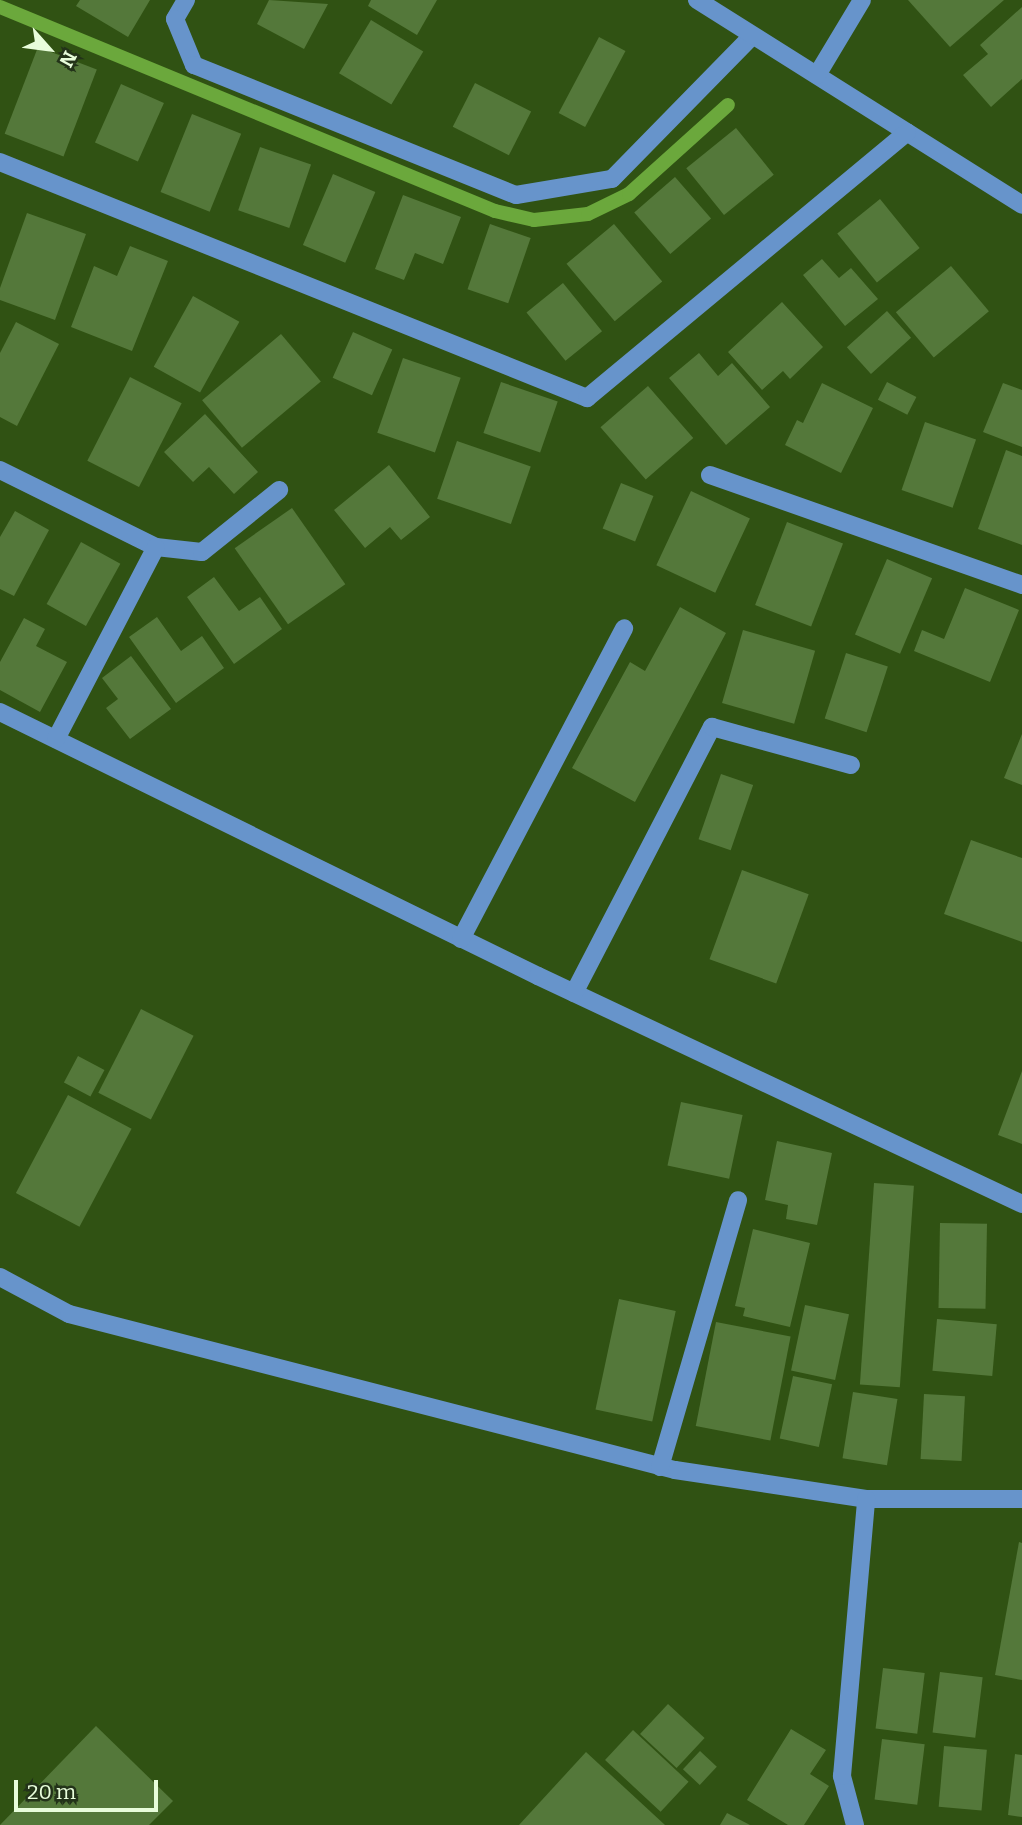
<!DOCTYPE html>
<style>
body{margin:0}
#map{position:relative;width:1022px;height:1825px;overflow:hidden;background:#305213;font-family:Bitter,serif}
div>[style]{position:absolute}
.stream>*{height:14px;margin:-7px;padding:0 7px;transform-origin:7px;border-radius:7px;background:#6ba83c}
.building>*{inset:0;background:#54783a;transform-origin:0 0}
.minor>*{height:18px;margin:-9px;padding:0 9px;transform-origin:9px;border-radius:9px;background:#6794cb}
span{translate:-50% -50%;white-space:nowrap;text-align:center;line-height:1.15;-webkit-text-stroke:5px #233319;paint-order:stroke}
.north{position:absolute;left:14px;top:14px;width:70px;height:70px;-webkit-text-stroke:5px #233319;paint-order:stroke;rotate:118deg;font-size:19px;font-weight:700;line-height:28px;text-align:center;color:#e8fddb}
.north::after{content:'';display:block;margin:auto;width:24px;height:32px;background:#e8fddb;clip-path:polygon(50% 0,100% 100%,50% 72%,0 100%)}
.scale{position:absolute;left:14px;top:1780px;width:144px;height:32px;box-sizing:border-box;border:4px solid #e8fddb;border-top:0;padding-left:9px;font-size:21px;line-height:24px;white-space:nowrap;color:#e8fddb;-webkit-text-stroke:5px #233319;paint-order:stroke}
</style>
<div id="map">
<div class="stream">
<div style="left:0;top:7px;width:535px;rotate:22.4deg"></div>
<div style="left:495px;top:211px;width:40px;rotate:13deg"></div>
<div style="left:534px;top:220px;width:54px;rotate:-6.3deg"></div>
<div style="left:588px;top:214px;width:46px;rotate:-26deg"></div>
<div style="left:629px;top:194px;width:133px;rotate:-42deg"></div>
</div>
<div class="building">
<div style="clip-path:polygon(80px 0,150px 0,128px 37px,76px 6px)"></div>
<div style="clip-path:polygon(269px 0,328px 4px,304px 49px,257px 24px)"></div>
<div style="clip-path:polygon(371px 0,437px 0,417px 35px,368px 6px)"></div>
<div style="clip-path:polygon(908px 0,1004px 0,950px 47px)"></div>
<div style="clip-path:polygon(1022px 7px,1022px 79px,991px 107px,963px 75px,988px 54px,980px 45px)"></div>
<div style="left:371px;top:20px;width:61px;height:62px;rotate:31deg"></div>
<div style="left:599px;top:37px;width:30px;height:86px;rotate:28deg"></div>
<div style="left:38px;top:47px;width:63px;height:93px;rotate:21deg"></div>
<div style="left:475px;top:83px;width:63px;height:49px;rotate:27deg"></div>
<div style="left:121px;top:84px;width:47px;height:64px;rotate:24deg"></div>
<div style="left:192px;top:114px;width:53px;height:84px;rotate:22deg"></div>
<div style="left:736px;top:128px;width:60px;height:64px;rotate:51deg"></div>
<div style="left:260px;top:147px;width:54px;height:67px;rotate:19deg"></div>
<div style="left:333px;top:174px;width:46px;height:77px;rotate:23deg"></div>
<div style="left:675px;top:177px;width:55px;height:54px;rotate:49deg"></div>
<div style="clip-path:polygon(403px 195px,461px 217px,443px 264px,415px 253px,404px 280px,375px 269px)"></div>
<div style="left:880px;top:199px;width:63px;height:55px;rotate:51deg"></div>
<div style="clip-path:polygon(27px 213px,86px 234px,55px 320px,0 300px,0 288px)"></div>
<div style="left:490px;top:224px;width:43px;height:69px;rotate:19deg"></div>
<div style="left:614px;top:224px;width:75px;height:62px;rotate:50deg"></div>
<div style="clip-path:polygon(130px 246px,168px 261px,132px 351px,71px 327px,94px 266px,117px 276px)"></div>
<div style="clip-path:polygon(822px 259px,839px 278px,851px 268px,878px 299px,845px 326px,803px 275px)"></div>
<div style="left:951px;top:266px;width:59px;height:72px;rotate:50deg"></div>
<div style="left:563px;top:283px;width:62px;height:47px;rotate:51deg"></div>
<div style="left:193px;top:296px;width:53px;height:81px;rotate:29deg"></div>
<div style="clip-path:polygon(782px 302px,823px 347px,790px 379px,783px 371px,762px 390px,728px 352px)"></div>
<div style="left:887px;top:311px;width:36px;height:54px;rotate:48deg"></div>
<div style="clip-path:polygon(16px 322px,59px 344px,17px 426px,0 417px,0 353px)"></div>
<div style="left:353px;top:332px;width:43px;height:50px;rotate:24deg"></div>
<div style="left:281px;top:334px;width:62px;height:103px;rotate:50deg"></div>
<div style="clip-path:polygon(699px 353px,718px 376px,732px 363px,770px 407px,726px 445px,669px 378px)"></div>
<div style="left:403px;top:358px;width:61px;height:79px;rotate:19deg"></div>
<div style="left:130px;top:377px;width:58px;height:94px;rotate:27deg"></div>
<div style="left:501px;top:382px;width:60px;height:54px;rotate:19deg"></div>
<div style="left:887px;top:382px;width:33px;height:20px;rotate:27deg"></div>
<div style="clip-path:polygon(822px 383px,873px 408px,841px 473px,785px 445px,797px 420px,803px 423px)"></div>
<div style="clip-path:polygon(1003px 383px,1022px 390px,1022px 447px,983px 432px)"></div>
<div style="left:648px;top:386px;width:69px;height:63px;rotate:49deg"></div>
<div style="clip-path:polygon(205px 414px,258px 472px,234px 494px,209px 467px,193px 482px,164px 452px)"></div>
<div style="left:925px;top:422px;width:54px;height:72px;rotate:19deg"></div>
<div style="left:457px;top:441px;width:78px;height:61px;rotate:19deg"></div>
<div style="clip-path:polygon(1006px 450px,1022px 456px,1022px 545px,978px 529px)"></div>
<div style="clip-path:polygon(389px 465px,430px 517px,401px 540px,390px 527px,365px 548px,334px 510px)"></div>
<div style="left:621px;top:483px;width:35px;height:49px;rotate:22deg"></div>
<div style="left:691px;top:491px;width:65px;height:82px;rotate:25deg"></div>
<div style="left:292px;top:508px;width:93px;height:70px;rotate:55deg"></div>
<div style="clip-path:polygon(15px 511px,49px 530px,14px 596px,0 589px,0 537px)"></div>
<div style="left:787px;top:522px;width:60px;height:89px;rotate:21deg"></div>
<div style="left:81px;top:542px;width:45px;height:71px;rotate:29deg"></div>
<div style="left:887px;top:559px;width:49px;height:82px;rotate:23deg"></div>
<div style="clip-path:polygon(214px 577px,239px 611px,260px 597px,282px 629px,234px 664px,187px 597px)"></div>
<div style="clip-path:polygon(965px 588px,1019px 610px,990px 682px,914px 651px,922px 630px,944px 639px)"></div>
<div style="clip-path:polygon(680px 607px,726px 633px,635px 802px,572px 768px,630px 662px,645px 671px)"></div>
<div style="clip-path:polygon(157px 617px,181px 651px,202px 636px,224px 668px,176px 703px,129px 637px)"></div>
<div style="clip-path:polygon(24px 618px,45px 629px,36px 646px,67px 662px,40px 712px,0 690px,0 662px)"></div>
<div style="left:743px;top:630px;width:75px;height:76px;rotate:16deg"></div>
<div style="left:846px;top:653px;width:44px;height:69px;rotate:18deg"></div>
<div style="clip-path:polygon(131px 656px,171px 709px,130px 739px,106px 708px,118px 699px,102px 678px)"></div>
<div style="clip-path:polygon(1022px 734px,1022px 785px,1004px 778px)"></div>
<div style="left:721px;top:774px;width:34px;height:69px;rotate:19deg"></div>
<div style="clip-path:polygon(971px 840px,1022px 858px,1022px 942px,944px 914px)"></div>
<div style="left:742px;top:870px;width:71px;height:95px;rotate:20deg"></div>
<div style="left:141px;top:1009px;width:59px;height:94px;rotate:27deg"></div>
<div style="left:78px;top:1056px;width:30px;height:30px;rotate:28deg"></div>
<div style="clip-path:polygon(1022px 1071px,1022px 1144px,998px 1135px)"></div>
<div style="left:68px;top:1095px;width:72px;height:111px;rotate:28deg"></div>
<div style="left:681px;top:1102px;width:63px;height:65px;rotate:12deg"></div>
<div style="clip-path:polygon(777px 1141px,832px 1153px,817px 1225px,786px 1219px,788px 1205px,765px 1200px)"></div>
<div style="left:874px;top:1183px;width:40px;height:202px;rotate:4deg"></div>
<div style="left:940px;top:1223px;width:47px;height:85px;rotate:1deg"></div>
<div style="clip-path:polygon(753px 1229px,810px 1243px,790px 1327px,743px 1316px,745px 1308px,735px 1306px)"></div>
<div style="left:619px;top:1299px;width:58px;height:113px;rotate:12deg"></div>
<div style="left:805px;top:1305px;width:45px;height:67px;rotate:12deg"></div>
<div style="left:937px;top:1319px;width:60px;height:52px;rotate:5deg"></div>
<div style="left:716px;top:1322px;width:76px;height:106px;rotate:11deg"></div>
<div style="left:793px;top:1376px;width:40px;height:64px;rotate:12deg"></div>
<div style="left:853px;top:1392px;width:45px;height:67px;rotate:9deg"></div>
<div style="left:924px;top:1394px;width:41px;height:65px;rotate:3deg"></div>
<div style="clip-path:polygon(1019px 1542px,1022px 1543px,1022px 1680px,995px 1675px)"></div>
<div style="left:883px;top:1668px;width:42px;height:61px;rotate:7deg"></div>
<div style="left:940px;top:1672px;width:43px;height:61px;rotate:7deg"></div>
<div style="left:668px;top:1704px;width:50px;height:41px;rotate:43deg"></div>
<div style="clip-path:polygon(96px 1726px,173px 1801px,149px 1825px,0 1825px)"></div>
<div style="clip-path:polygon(791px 1729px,826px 1750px,810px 1774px,829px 1786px,804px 1825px,788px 1825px,747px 1800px)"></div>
<div style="left:633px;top:1730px;width:76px;height:41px;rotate:43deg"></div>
<div style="left:882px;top:1739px;width:43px;height:61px;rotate:7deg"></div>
<div style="left:944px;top:1746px;width:43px;height:61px;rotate:5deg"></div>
<div style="left:700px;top:1751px;width:23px;height:25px;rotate:43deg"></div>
<div style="clip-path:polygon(586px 1752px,665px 1825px,519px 1825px)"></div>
<div style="clip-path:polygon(1015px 1754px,1022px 1755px,1022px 1817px,1008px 1815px)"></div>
<div style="clip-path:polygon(727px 1813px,750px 1825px,720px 1825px)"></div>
</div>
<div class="minor">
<div style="left:186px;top:0;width:22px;rotate:120deg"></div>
<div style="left:175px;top:19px;width:50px;rotate:67.6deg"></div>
<div style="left:194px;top:65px;width:347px;rotate:22deg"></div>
<div style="left:516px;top:195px;width:97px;rotate:-9.5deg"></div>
<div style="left:612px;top:179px;width:200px;rotate:-45.6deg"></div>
<div style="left:697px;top:0;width:384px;rotate:32.2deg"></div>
<div style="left:817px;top:75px;width:87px;rotate:-59deg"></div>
<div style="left:0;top:162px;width:633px;rotate:21.9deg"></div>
<div style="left:587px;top:398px;width:416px;rotate:-39.7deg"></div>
<div style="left:0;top:470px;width:174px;rotate:26.3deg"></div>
<div style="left:156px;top:547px;width:46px;rotate:6.2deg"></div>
<div style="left:202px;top:552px;width:99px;rotate:-38.8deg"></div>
<div style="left:710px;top:475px;width:331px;rotate:19.4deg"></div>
<div style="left:0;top:712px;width:599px;rotate:26.14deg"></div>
<div style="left:538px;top:976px;width:535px;rotate:25.22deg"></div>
<div style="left:56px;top:739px;width:216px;rotate:-62.5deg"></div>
<div style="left:461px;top:939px;width:351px;rotate:-62.3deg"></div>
<div style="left:574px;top:993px;width:300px;rotate:-62.6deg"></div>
<div style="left:712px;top:727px;width:144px;rotate:15.3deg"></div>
<div style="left:0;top:1277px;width:78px;rotate:28.2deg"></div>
<div style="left:69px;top:1314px;width:626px;rotate:14.44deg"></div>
<div style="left:675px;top:1470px;width:193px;rotate:8.6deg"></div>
<div style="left:866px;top:1499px;width:156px"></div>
<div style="left:660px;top:1467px;width:278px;rotate:-73.7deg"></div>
<div style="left:855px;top:1825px;width:51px;rotate:-104.9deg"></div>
<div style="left:842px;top:1776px;width:278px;rotate:-85deg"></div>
</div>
<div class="north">N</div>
<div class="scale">20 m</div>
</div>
